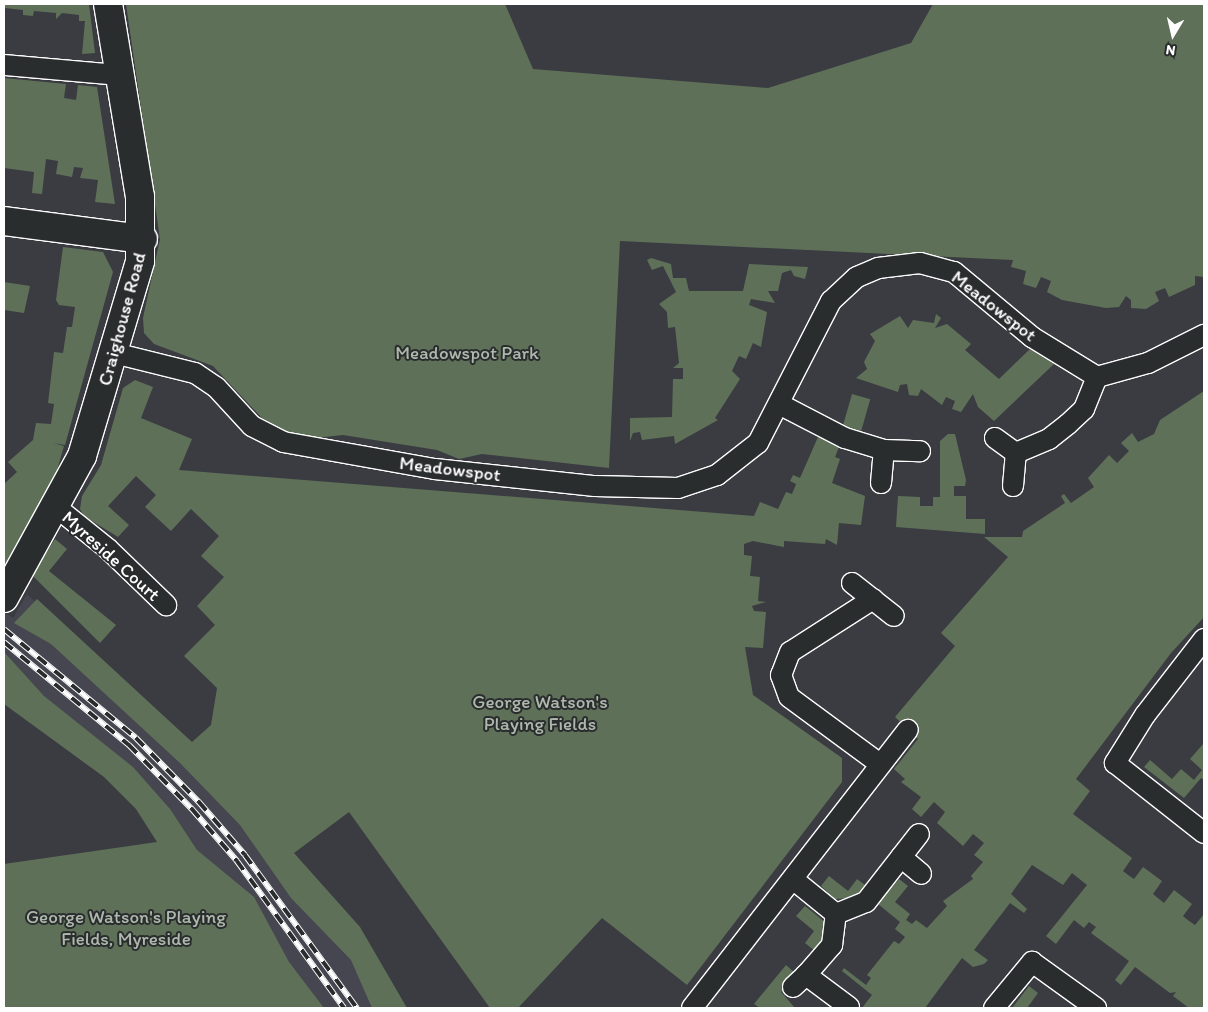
<!DOCTYPE html>
<style>
body{margin:0}
#map{position:relative;width:1208px;height:1012px;overflow:hidden;background:#3a3c42;font-family:Itim,sans-serif}
div>[style]{position:absolute}
.built>*{inset:0;background:#454650}
.green>*{inset:0;background:#5f7058;transform-origin:0 0}
.roads{filter:drop-shadow(1px 0 #fff) drop-shadow(-1px 0 #fff) drop-shadow(0 1px #fff) drop-shadow(0 -1px #fff)}
.street>*{height:20px;margin:-10px;padding:0 10px;transform-origin:10px;border-radius:10px;background:#2a2d2e}
.secondary>*{height:28px;margin:-14px;padding:0 14px;transform-origin:14px;border-radius:14px;background:#2a2d2e}
.rail>*{height:5.5px;margin-top:-2.75px;transform-origin:0;background:repeating-linear-gradient(90deg,#2a2d2e 0 11px,#fff 0 22px);box-sizing:border-box;border-block:1px solid #fff}
span{translate:-50% -50%;white-space:nowrap;text-align:center;line-height:1.15;-webkit-text-stroke:4px #2a2d2e;paint-order:stroke}
.street-label{font-size:19px;color:#fff}
.park-label{font-size:19px;color:#afb8ac}
.frame{position:absolute;inset:0;border:5px solid #fff;pointer-events:none}
.north{position:absolute;left:1148px;top:10px;width:50px;height:50px;-webkit-text-stroke:4px #2a2d2e;paint-order:stroke;rotate:189deg;font-size:14px;font-weight:700;line-height:20px;text-align:center;color:#fff}
.north::after{content:'';display:block;margin:auto;width:18px;height:22px;background:#fff;clip-path:polygon(50% 0,100% 100%,50% 72%,0 100%)}
</style>
<div id="map">
<div class="built">
<div style="clip-path:polygon(27px 594px,208px 766px,402px 1008px,303px 1008px,167px 834px,91px 760px,4px 693px,4px 612px,13px 618px)"></div>
</div>
<div class="green">
<div style="clip-path:polygon(4px 4px,89px 4px,95px 53px,82px 54px,85px 21px,79px 21px,79px 15px,62px 13px,56px 19px,56px 13px,34px 11px,33px 16px,23px 15px,23px 10px,5px 8px,4px 14px)"></div>
<div style="clip-path:polygon(126px 4px,505px 4px,533px 69px,768px 88px,911px 43px,933px 4px,1204px 4px,1204px 277px,1195px 276px,1195px 285px,1169px 297px,1165px 288px,1155px 292px,1159px 301px,1146px 309px,1131px 308px,1131px 300px,1126px 296px,1119px 307px,1106px 308px,1062px 300px,1047px 292px,1051px 281px,1041px 277px,1036px 288px,1023px 284px,1026px 271px,1011px 267px,1013px 260px,620px 241px,609px 468px,482px 454px,459px 459px,437px 450px,343px 435px,315px 438px,290px 433px,262px 418px,213px 366px,154px 344px,144px 333px,143px 318px,160px 239px)"></div>
<div style="clip-path:polygon(4px 78px,66px 84px,64px 98px,76px 100px,78px 85px,97px 87px,115px 204px,95px 202px,98px 180px,80px 178px,83px 168px,74px 167px,72px 177px,56px 174px,58px 161px,46px 159px,42px 194px,32px 193px,34px 172px,4px 168px)"></div>
<div style="clip-path:polygon(63px 247px,103px 252px,113px 272px,65px 445px,53px 443px,64px 446px,54px 481px,4px 566px,4px 484px,17px 472px,8px 462px,33px 440px,36px 423px,51px 424px,54px 404px,48px 403px,54px 352px,63px 353px,67px 327px,72px 327px,75px 307px,59px 305px,56px 300px)"></div>
<div style="clip-path:polygon(651px 258px,671px 264px,673px 278px,686px 278px,689px 291px,743px 291px,749px 264px,808px 267px,805px 279px,794px 276px,791px 270px,782px 273px,778px 291px,768px 291px,775px 303px,751px 299px,749px 305px,767px 312px,761px 347px,753px 343px,746px 359px,739px 356px,732px 371px,740px 379px,715px 418px,718px 420px,675px 444px,674px 436px,642px 440px,640px 432px,633px 433px,630px 441px,630px 418px,672px 417px,673px 379px,683px 379px,683px 368px,673px 368px,679px 363px,675px 327px,668px 328px,667px 312px,659px 304px,676px 292px,663px 266px,652px 270px,647px 260px)"></div>
<div style="clip-path:polygon(4px 282px,30px 286px,24px 313px,4px 310px)"></div>
<div style="clip-path:polygon(936px 314px,941px 318px,935px 328px,947px 324px,971px 344px,965px 350px,999px 379px,1030px 349px,1054px 364px,994px 421px,978px 407px,973px 394px,961px 412px,952px 409px,955px 401px,946px 397px,942px 405px,921px 389px,918px 396px,909px 395px,907px 384px,900px 385px,898px 392px,856px 378px,867px 369px,864px 362px,875px 341px,870px 334px,900px 316px,908px 328px,913px 320px,934px 323px)"></div>
<div style="clip-path:polygon(135px 380px,153px 387px,141px 418px,192px 439px,179px 470px,754px 516px,760px 502px,778px 509px,786px 492px,792px 494px,796px 484px,790px 481px,793px 475px,800px 478px,818px 437px,839px 447px,835px 457px,840px 459px,832px 483px,865px 496px,861px 525px,839px 523px,837px 545px,826px 539px,825px 544px,784px 541px,784px 547px,753px 541px,744px 544px,744px 555px,752px 556px,750px 576px,760px 577px,758px 601px,766px 602px,752px 606px,754px 611px,766px 612px,763px 648px,745px 647px,753px 695px,842px 758px,842px 782px,687px 985px,602px 918px,518px 1008px,490px 1008px,349px 812px,294px 853px,360px 927px,407px 1008px,372px 1008px,351px 960px,291px 898px,240px 825px,180px 763px,51px 644px,14px 623px,37px 599px,192px 742px,211px 725px,217px 688px,184px 656px,215px 625px,197px 606px,224px 577px,201px 556px,219px 536px,191px 509px,171px 531px,145px 507px,156px 495px,136px 476px,108px 506px,129px 525px,118px 537px,84px 516px,80px 509px,82px 496px,101px 465px,123px 388px)"></div>
<div style="clip-path:polygon(1204px 391px,1204px 617px,1171px 653px,1076px 779px,1090px 791px,1073px 814px,1132px 858px,1123px 871px,1128px 875px,1134px 879px,1143px 867px,1162px 881px,1153px 894px,1164px 903px,1174px 890px,1192px 904px,1183px 916px,1189px 921px,1195px 925px,1204px 914px,1204px 1008px,1189px 1008px,1173px 996px,1176px 992px,1170px 993px,1135px 967px,1121px 985px,1115px 980px,1129px 961px,1091px 933px,1096px 927px,1089px 922px,1084px 928px,1074px 920px,1056px 944px,1046px 936px,1087px 885px,1072px 873px,1063px 885px,1032px 865px,1011px 894px,1027px 909px,1024px 913px,1010px 903px,974px 950px,988px 960px,984px 964px,973px 967px,962px 958px,925px 1008px,862px 1008px,872px 995px,842px 971px,844px 968px,866px 985px,871px 978px,867px 975px,894px 941px,899px 944px,905px 937px,895px 929px,900px 922px,878px 904px,899px 879px,908px 886px,895px 902px,910px 914px,906px 920px,912px 924px,916px 920px,927px 928px,947px 906px,943px 901px,973px 879px,971px 876px,983px 862px,974px 855px,984px 843px,973px 834px,963px 846px,937px 823px,945px 812px,934px 802px,921px 817px,912px 809px,921px 797px,901px 782px,905px 779px,894px 769px,918px 739px,895px 717px,955px 646px,941px 633px,1008px 557px,984px 537px,1022px 537px,1023px 531px,1065px 503px,1061px 496px,1064px 494px,1071px 503px,1094px 487px,1088px 478px,1109px 455px,1117px 463px,1129px 451px,1121px 443px,1132px 433px,1138px 442px,1154px 434px,1160px 420px)"></div>
<div style="left:852px;top:394px;width:19px;height:33px;rotate:16deg"></div>
<div style="clip-path:polygon(948px 434px,955px 434px,966px 480px,965px 486px,954px 486px,954px 496px,966px 496px,966px 519px,985px 519px,985px 534px,896px 527px,898px 496px,920px 497px,920px 506px,933px 506px,933px 497px,940px 497px,940px 441px)"></div>
<div style="clip-path:polygon(55px 539px,67px 549px,49px 571px,116px 625px,100px 643px,32px 575px)"></div>
<div style="clip-path:polygon(4px 652px,44px 696px,133px 767px,170px 809px,197px 850px,254px 897px,289px 962px,324px 1008px,4px 1008px,4px 864px,157px 842px,136px 809px,104px 777px,4px 704px)"></div>
<div style="clip-path:polygon(1204px 743px,1204px 780px,1201px 778px,1184px 798px,1144px 767px,1150px 760px,1172px 779px,1181px 769px,1194px 780px,1202px 770px,1190px 759px)"></div>
<div style="clip-path:polygon(829px 876px,848px 891px,857px 879px,865px 885px,854px 898px,835px 899px,821px 886px)"></div>
<div style="clip-path:polygon(805px 906px,825px 922px,828px 935px,815px 951px,805px 943px,814px 931px,796px 916px)"></div>
<div style="clip-path:polygon(786px 965px,796px 974px,781px 992px,795px 1008px,760px 1008px,754px 1004px)"></div>
<div style="clip-path:polygon(1029px 986px,1038px 993px,1027px 1008px,1012px 1008px)"></div>
</div>
<div class="roads">
<div class="street">
<div style="left:4px;top:65px;width:115px;rotate:5deg"></div>
<div style="left:114px;top:353px;width:83px;rotate:13.9deg"></div>
<div style="left:195px;top:373px;width:25px;rotate:34deg"></div>
<div style="left:216px;top:387px;width:53px;rotate:47.3deg"></div>
<div style="left:252px;top:426px;width:35px;rotate:27deg"></div>
<div style="left:283px;top:442px;width:154px;rotate:10.1deg"></div>
<div style="left:435px;top:469px;width:161px;rotate:6.1deg"></div>
<div style="left:595px;top:486px;width:83px;rotate:1.4deg"></div>
<div style="left:678px;top:488px;width:41px;rotate:-18.4deg"></div>
<div style="left:717px;top:475px;width:52px;rotate:-38deg"></div>
<div style="left:758px;top:443px;width:160px;rotate:-62.8deg"></div>
<div style="left:831px;top:301px;width:35px;rotate:-43deg"></div>
<div style="left:857px;top:277px;width:23px;rotate:-23deg"></div>
<div style="left:878px;top:268px;width:42px;rotate:-6.8deg"></div>
<div style="left:920px;top:263px;width:35px;rotate:15deg"></div>
<div style="left:954px;top:272px;width:102px;rotate:39.8deg"></div>
<div style="left:1032px;top:337px;width:76px;rotate:31.6deg"></div>
<div style="left:1097px;top:377px;width:53px;rotate:-15.4deg"></div>
<div style="left:1148px;top:363px;width:63px;rotate:-26.6deg"></div>
<div style="left:781px;top:405px;width:72px;rotate:27.3deg"></div>
<div style="left:845px;top:438px;width:41px;rotate:17.1deg"></div>
<div style="left:884px;top:450px;width:36px;rotate:2deg"></div>
<div style="left:995px;top:438px;width:26px;rotate:36deg"></div>
<div style="left:881px;top:483px;width:33px;rotate:-85deg"></div>
<div style="left:1013px;top:486px;width:33px;rotate:-85deg"></div>
<div style="left:1016px;top:453px;width:36px;rotate:-23deg"></div>
<div style="left:1049px;top:439px;width:24px;rotate:-38deg"></div>
<div style="left:1068px;top:424px;width:22px;rotate:-43deg"></div>
<div style="left:1084px;top:409px;width:35px;rotate:-68deg"></div>
<div style="left:56px;top:507px;width:67px;rotate:38.9deg"></div>
<div style="left:108px;top:549px;width:81px;rotate:44deg"></div>
<div style="left:852px;top:583px;width:53px;rotate:38.2deg"></div>
<div style="left:873px;top:599px;width:98px;rotate:147.4deg"></div>
<div style="left:790px;top:652px;width:25px;rotate:111deg"></div>
<div style="left:781px;top:675px;width:23px;rotate:70deg"></div>
<div style="left:789px;top:697px;width:113px;rotate:36.4deg"></div>
<div style="left:1204px;top:639px;width:96px;rotate:127.8deg"></div>
<div style="left:1145px;top:715px;width:57px;rotate:122deg"></div>
<div style="left:1115px;top:763px;width:113px;rotate:38.2deg"></div>
<div style="left:901px;top:857px;width:26px;rotate:40deg"></div>
<div style="left:794px;top:880px;width:54px;rotate:39deg"></div>
<div style="left:793px;top:987px;width:18px;rotate:-43deg"></div>
<div style="left:849px;top:1007px;width:54px;rotate:-143.3deg"></div>
<div style="left:806px;top:975px;width:40px;rotate:-49deg"></div>
<div style="left:832px;top:945px;width:31px;rotate:-83deg"></div>
<div style="left:836px;top:914px;width:32px;rotate:-22deg"></div>
<div style="left:866px;top:902px;width:86px;rotate:-52.1deg"></div>
<div style="left:692px;top:1008px;width:352px;rotate:-52.2deg"></div>
<div style="left:994px;top:1008px;width:60px;rotate:-50.4deg"></div>
<div style="left:1032px;top:962px;width:79px;rotate:35.7deg"></div>
</div>
<div class="secondary">
<div style="left:4px;top:221px;width:140px;rotate:7.4deg"></div>
<div style="left:4px;top:598px;width:162px;rotate:-61.2deg"></div>
<div style="left:82px;top:456px;width:203px;rotate:-73.4deg"></div>
<div style="left:140px;top:261px;width:64px;rotate:-90deg"></div>
<div style="left:140px;top:197px;width:196px;rotate:-99.4deg"></div>
</div>
</div>
<div class="rail">
<div style="left:4px;top:629px;width:171px;rotate:39.5deg"></div>
<div style="left:136px;top:738px;width:90px;rotate:45.5deg"></div>
<div style="left:199px;top:802px;width:70px;rotate:49deg"></div>
<div style="left:245px;top:855px;width:190px;rotate:53.8deg"></div>
<div style="left:4px;top:642px;width:162px;rotate:39.5deg"></div>
<div style="left:129px;top:745px;width:90px;rotate:45.5deg"></div>
<div style="left:192px;top:809px;width:69px;rotate:49.1deg"></div>
<div style="left:237px;top:861px;width:182px;rotate:53.9deg"></div>
</div>
<div class="street-label">
<span style="left:994px;top:306px;rotate:38deg">Meadowspot</span>
<span style="left:122px;top:319px;rotate:-75deg">Craighouse Road</span>
<span style="left:450px;top:469px;rotate:7deg">Meadowspot</span>
<span style="left:111px;top:556px;rotate:42deg">Myreside Court</span>
</div>
<div class="park-label">
<span style="left:467px;top:353px">Meadowspot Park</span>
<span style="left:540px;top:713px">George Watson's<br>Playing Fields</span>
<span style="left:126px;top:928px">George Watson's Playing<br>Fields, Myreside</span>
</div>
<div class="frame"></div>
<div class="north">N</div>
</div>
